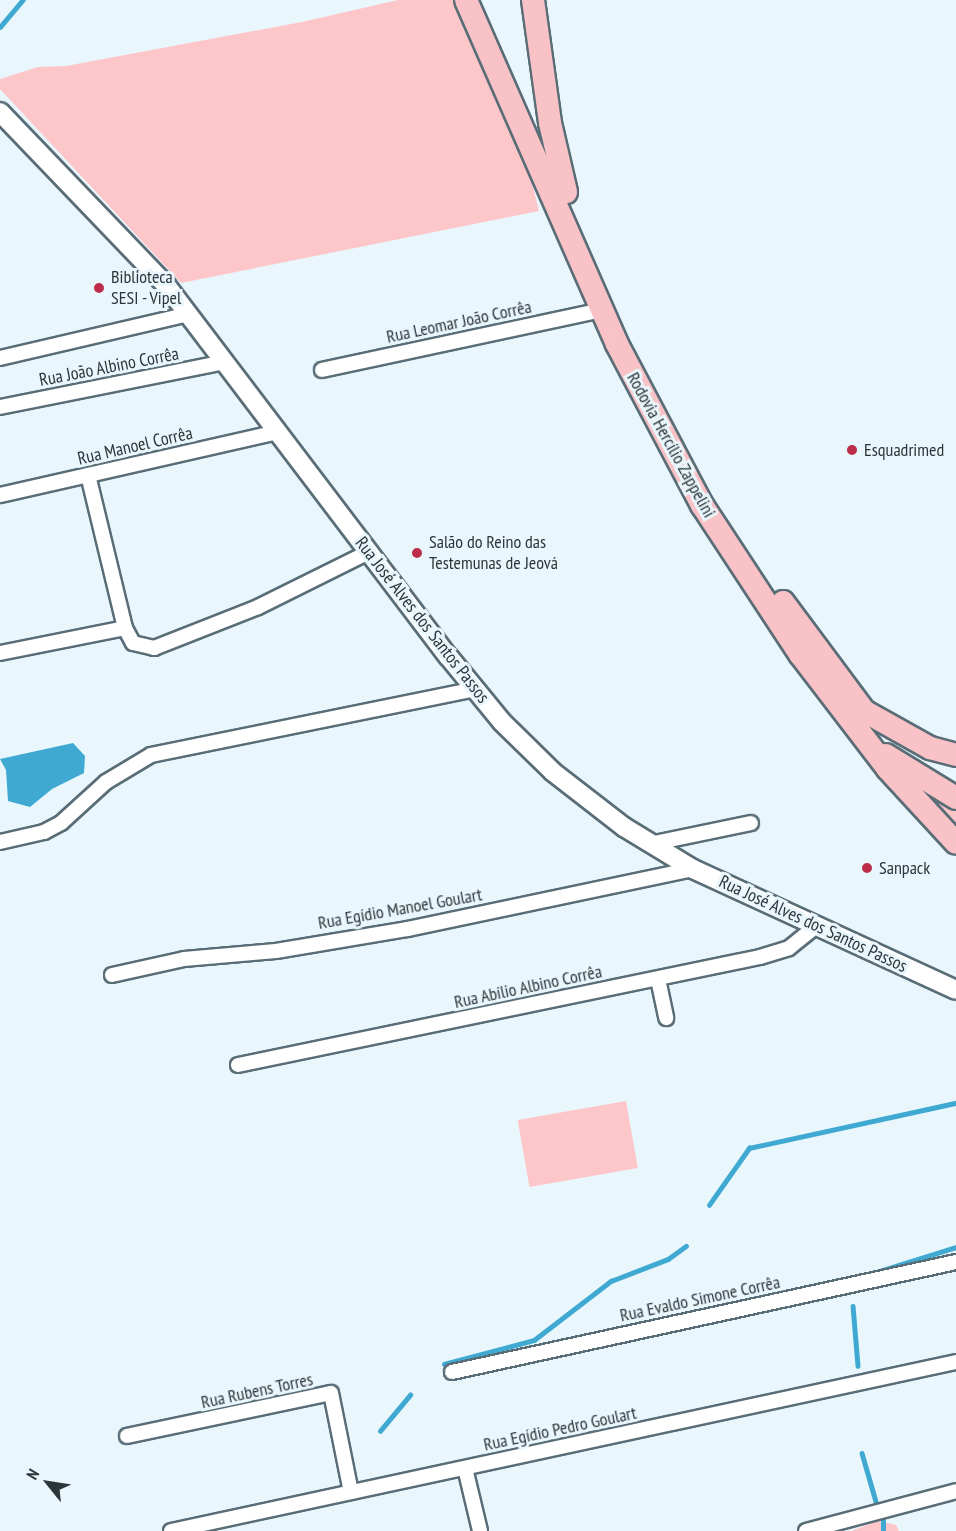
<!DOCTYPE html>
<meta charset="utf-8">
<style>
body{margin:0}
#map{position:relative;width:956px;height:1531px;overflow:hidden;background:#e9f7fd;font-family:"PT Sans Narrow",sans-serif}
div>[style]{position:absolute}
.green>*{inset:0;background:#fdc6c9;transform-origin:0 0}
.water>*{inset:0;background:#3fa9d2}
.stream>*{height:4.5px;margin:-2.25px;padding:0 2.25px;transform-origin:2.25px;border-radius:2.25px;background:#3fa9d2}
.roads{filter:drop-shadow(2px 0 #596d77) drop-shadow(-2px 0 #596d77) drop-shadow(0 2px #596d77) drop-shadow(0 -2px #596d77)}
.minor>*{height:14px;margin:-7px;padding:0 7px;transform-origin:7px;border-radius:7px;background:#fff}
.tertiary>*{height:18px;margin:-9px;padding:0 9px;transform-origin:9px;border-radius:9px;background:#fff}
.primary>*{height:22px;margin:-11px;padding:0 11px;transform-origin:11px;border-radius:11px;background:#f9c2c7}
.dots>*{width:16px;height:16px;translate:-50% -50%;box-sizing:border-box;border:3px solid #e9f7fd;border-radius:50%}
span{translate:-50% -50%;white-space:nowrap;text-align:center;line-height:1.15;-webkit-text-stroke:6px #e9f7fd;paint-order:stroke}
.poi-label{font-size:18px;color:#2c3539}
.left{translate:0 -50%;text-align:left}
.street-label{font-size:18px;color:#2c3539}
.north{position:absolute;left:18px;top:1453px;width:60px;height:60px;-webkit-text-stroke:4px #e9f7fd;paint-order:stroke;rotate:300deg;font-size:16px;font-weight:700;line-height:24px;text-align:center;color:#2c3539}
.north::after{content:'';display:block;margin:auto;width:21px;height:27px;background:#2c3539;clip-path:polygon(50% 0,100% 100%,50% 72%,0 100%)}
</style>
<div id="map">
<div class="green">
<div style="clip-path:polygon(398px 0,453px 0,527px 163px,539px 211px,181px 283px,0 89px,0 79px,38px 67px,66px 66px,302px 22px)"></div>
<div style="clip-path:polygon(908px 778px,956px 805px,956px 827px)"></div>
<div style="left:626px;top:1101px;width:68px;height:110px;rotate:80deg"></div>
<div style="clip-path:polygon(878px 1521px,896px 1525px,899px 1531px,851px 1531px)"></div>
</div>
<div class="water">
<div style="clip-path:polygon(73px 743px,85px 756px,84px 773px,52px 789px,30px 807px,8px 801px,6px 770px,0 759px)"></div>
</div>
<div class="stream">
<div style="left:0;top:27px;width:35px;rotate:-50deg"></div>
<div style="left:709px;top:1205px;width:70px;rotate:-54.9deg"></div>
<div style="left:749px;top:1148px;width:212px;rotate:-12.3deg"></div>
<div style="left:870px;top:1274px;width:90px;rotate:-17.4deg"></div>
<div style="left:853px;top:1306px;width:60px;rotate:85.2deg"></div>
<div style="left:444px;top:1364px;width:93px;rotate:-14.9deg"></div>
<div style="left:534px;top:1340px;width:97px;rotate:-37.5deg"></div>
<div style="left:611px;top:1281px;width:61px;rotate:-21.1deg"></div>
<div style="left:668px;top:1259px;width:22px;rotate:-36deg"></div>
<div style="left:380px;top:1431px;width:47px;rotate:-50.2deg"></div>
<div style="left:862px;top:1453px;width:54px;rotate:73.9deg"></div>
<div style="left:883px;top:1531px;width:10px;rotate:-90deg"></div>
</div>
<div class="roads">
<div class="minor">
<div style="left:0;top:358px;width:194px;rotate:-13.1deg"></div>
<div style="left:322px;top:370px;width:287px;rotate:-12.1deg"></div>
<div style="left:0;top:407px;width:230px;rotate:-11.3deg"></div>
<div style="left:88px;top:475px;width:157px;rotate:76.4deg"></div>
<div style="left:0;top:495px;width:285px;rotate:-12.8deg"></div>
<div style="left:0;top:653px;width:127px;rotate:-11.3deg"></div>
<div style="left:125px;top:628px;width:17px;rotate:62deg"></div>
<div style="left:133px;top:643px;width:22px;rotate:13deg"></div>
<div style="left:154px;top:648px;width:112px;rotate:-21.5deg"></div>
<div style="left:258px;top:607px;width:124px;rotate:-26.4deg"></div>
<div style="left:0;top:842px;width:45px;rotate:-12.8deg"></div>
<div style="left:44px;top:832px;width:19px;rotate:-28deg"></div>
<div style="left:61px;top:823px;width:61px;rotate:-42.3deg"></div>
<div style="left:106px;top:782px;width:52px;rotate:-31deg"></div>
<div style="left:151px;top:755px;width:330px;rotate:-11.5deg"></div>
<div style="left:650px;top:844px;width:103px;rotate:-11.7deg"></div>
<div style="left:112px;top:975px;width:74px;rotate:-12.5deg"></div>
<div style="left:184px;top:959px;width:92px;rotate:-5deg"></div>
<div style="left:276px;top:951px;width:134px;rotate:-9.5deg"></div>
<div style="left:408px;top:929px;width:291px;rotate:-11.9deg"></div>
<div style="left:658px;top:979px;width:40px;rotate:78deg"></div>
<div style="left:238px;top:1065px;width:533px;rotate:-11.69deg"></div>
<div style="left:760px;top:957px;width:30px;rotate:-17deg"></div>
<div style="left:789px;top:948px;width:36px;rotate:-39deg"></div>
<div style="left:452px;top:1372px;width:516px;rotate:-12.31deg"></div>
<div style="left:127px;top:1436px;width:208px;rotate:-11.9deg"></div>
<div style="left:331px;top:1393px;width:101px;rotate:78.6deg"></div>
<div style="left:465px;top:1468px;width:65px;rotate:76.6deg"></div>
<div style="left:171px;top:1531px;width:803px;rotate:-12.15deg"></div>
<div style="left:806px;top:1531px;width:155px;rotate:-14.9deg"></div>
</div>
<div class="tertiary">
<div style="left:0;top:112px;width:240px;rotate:46.2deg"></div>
<div style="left:166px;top:285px;width:466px;rotate:52.8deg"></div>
<div style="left:448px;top:656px;width:85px;rotate:50.7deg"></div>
<div style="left:502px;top:722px;width:71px;rotate:44.4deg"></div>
<div style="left:553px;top:772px;width:90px;rotate:37.8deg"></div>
<div style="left:624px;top:827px;width:81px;rotate:31.3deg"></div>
<div style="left:693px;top:869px;width:289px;rotate:24.7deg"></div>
</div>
<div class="primary">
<div style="left:466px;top:0;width:376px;rotate:66.3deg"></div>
<div style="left:617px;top:344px;width:182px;rotate:62.2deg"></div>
<div style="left:702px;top:505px;width:178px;rotate:56.7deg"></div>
<div style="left:800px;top:654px;width:145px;rotate:52.6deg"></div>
<div style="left:888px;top:769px;width:100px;rotate:47.4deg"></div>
<div style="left:533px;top:0;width:124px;rotate:82.1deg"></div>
<div style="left:550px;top:123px;width:71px;rotate:76.9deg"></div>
<div style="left:783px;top:602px;width:136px;rotate:53.4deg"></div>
<div style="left:864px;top:711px;width:76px;rotate:29.3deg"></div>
<div style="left:930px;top:748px;width:27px;rotate:15deg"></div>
<div style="left:886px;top:755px;width:82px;rotate:31.6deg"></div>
</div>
</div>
<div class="dots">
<div style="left:99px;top:288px;background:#bd2c49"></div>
<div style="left:852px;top:450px;background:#bd2c49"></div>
<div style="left:417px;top:553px;background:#bd2c49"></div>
<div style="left:867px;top:868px;background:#bd2c49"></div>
</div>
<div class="poi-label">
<span class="left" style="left:111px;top:288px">Biblioteca<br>SESI - Vipel</span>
<span class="left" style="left:864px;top:450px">Esquadrimed</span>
<span class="left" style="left:429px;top:553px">Salão do Reino das<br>Testemunas de Jeová</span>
<span class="left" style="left:879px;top:868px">Sanpack</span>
</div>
<div class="street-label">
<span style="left:459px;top:322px;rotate:-12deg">Rua Leomar João Corrêa</span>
<span style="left:109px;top:367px;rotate:-11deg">Rua João Albino Corrêa</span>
<span style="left:671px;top:445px;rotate:61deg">Rodovia Hercílio Zappelini</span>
<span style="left:135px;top:446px;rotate:-13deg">Rua Manoel Corrêa</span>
<span style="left:422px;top:620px;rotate:52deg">Rua José Alves dos Santos Passos</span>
<span style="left:400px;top:909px;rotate:-10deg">Rua Egídio Manoel Goulart</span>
<span style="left:813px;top:924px;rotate:25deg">Rua José Alves dos Santos Passos</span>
<span style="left:528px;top:987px;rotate:-12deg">Rua Abílio Albino Corrêa</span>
<span style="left:700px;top:1299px;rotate:-12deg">Rua Evaldo Simone Corrêa</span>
<span style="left:257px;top:1391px;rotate:-12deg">Rua Rubens Torres</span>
<span style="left:560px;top:1429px;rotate:-12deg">Rua Egídio Pedro Goulart</span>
</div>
<div class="north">N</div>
</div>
